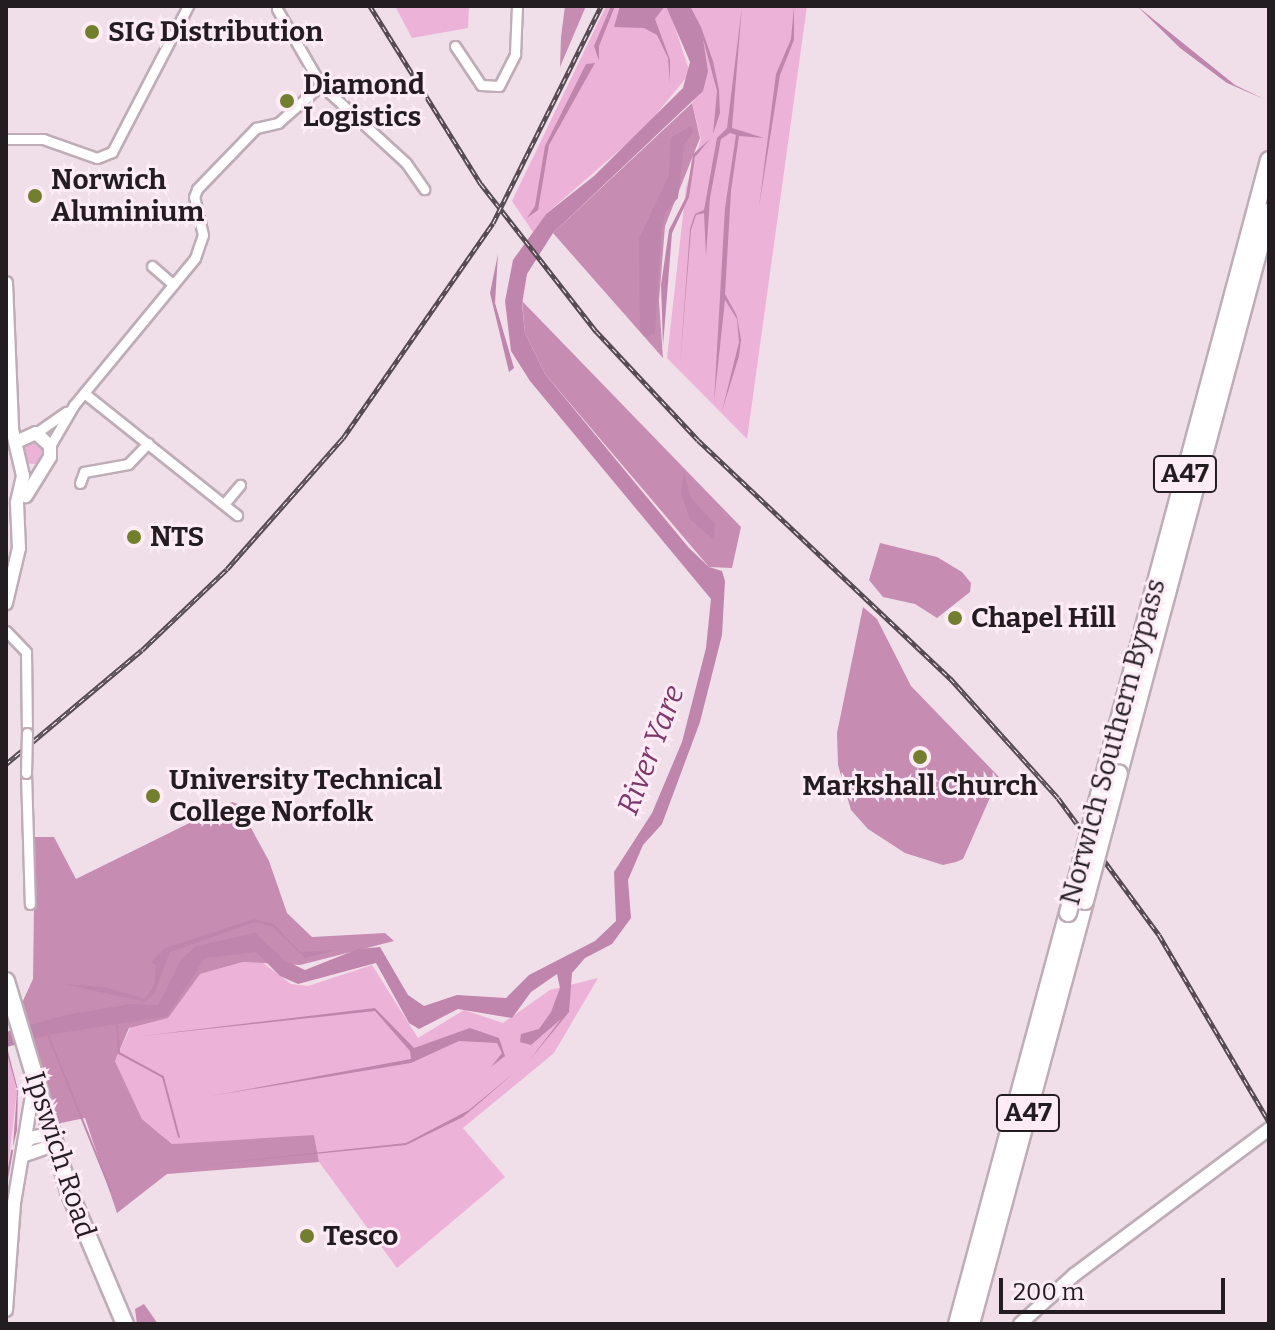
<!DOCTYPE html>
<style>
body{margin:0}
#map{position:relative;width:1275px;height:1330px;overflow:hidden;background:#f0dee9;font-family:Bitter,serif}
div>[style]{position:absolute}
.green>*{inset:0;background:#edb2d8}
.round{border-radius:50%}
.forest>*{inset:0;background:#c78cb2}
.water>*{inset:0;background:#c085ac}
.stream>*{height:2px;margin:-1px;padding:0 1px;transform-origin:1px;border-radius:1px;background:#c085ac}
.roads{filter:drop-shadow(2px 0 #beadb7) drop-shadow(-2px 0 #beadb7) drop-shadow(0 2px #beadb7) drop-shadow(0 -2px #beadb7)}
.street>*{height:9px;margin:-4.5px;padding:0 4.5px;transform-origin:4.5px;border-radius:4.5px;background:#fff}
.secondary>*{height:12px;margin:-6px;padding:0 6px;transform-origin:6px;border-radius:6px;background:#fff}
.highway>*{height:16px;margin:-8px;padding:0 8px;transform-origin:8px;border-radius:8px;background:#fff}
.rail>*{height:5px;margin-top:-2.5px;transform-origin:0;background:repeating-linear-gradient(90deg,#fdebf6 0 6px,#554b51 0 12px);box-sizing:border-box;border-block:2px solid #554b51}
.bridges{filter:drop-shadow(2px 0 #beadb7) drop-shadow(-2px 0 #beadb7) drop-shadow(0 2px #beadb7) drop-shadow(0 -2px #beadb7)}
.street-bridge>*{height:9px;margin:-4.5px;padding:0 4.5px;transform-origin:4.5px;border-radius:4.5px;background:#fff}
.highway-bridge>*{height:16px;margin:-8px;padding:0 8px;transform-origin:8px;border-radius:8px;background:#fff}
.dots>*{width:22px;height:22px;translate:-50% -50%;box-sizing:border-box;border:4px solid #fdebf6;border-radius:50%}
span{translate:-50% -50%;white-space:nowrap;text-align:center;line-height:1.15;-webkit-text-stroke:6px #fdebf6;paint-order:stroke}
.shield-label span{padding:2px 6px;background:#fdebf6;border:2px solid;border-radius:6px;-webkit-text-stroke-width:0}
.shield-label{font-size:26px;color:#231c20;font-weight:700}
.poi-label{font-size:28px;color:#231c20;font-weight:700}
.left{translate:0 -50%;text-align:left}
.street-label{font-size:28px;color:#231c20}
.water-label{font-size:30px;color:#7f3769;font-style:italic}
.frame{position:absolute;inset:0;border:8px solid #231c20;pointer-events:none}
.scale{position:absolute;left:999px;top:1278px;width:226px;height:36px;box-sizing:border-box;border:4px solid #231c20;border-top:0;padding-left:10px;font-size:24px;line-height:28px;white-space:nowrap;color:#231c20;-webkit-text-stroke:6px #fdebf6;paint-order:stroke}
</style>
<div id="map">
<div class="green">
<div style="clip-path:polygon(395px 6px,469px 6px,468px 28px,412px 38px)"></div>
<div style="clip-path:polygon(606px 6px,668px 6px,690px 73px,645px 128px,546px 214px,533px 232px,512px 201px)"></div>
<div style="clip-path:polygon(689px 6px,807px 6px,747px 439px,667px 358px,686px 188px,701px 139px,692px 103px,696px 96px)"></div>
<div class="round" style="left:21px;top:440px;width:24px;height:24px"></div>
<div style="clip-path:polygon(243px 962px,263px 963px,291px 984px,308px 986px,372px 965px,418px 1038px,464px 1010px,503px 1023px,550px 990px,598px 978px,554px 1053px,463px 1128px,505px 1177px,397px 1268px,319px 1162px,314px 1136px,172px 1144px,142px 1119px,115px 1061px,130px 1028px,200px 974px)"></div>
<div style="clip-path:polygon(6px 1050px,17px 1090px,6px 1185px)"></div>
</div>
<div class="forest">
<div style="clip-path:polygon(565px 6px,586px 6px,560px 67px,561px 37px)"></div>
<div style="clip-path:polygon(692px 103px,700px 138px,665px 226px,659px 301px,663px 358px,553px 233px)"></div>
<div style="clip-path:polygon(522px 301px,741px 527px,732px 568px,709px 567px,545px 374px,525px 333px)"></div>
<div style="clip-path:polygon(880px 543px,937px 557px,962px 572px,971px 583px,970px 592px,937px 618px,915px 604px,883px 597px,869px 580px)"></div>
<div style="clip-path:polygon(863px 607px,877px 619px,911px 686px,999px 777px,963px 859px,956px 862px,943px 865px,905px 853px,868px 829px,851px 810px,838px 765px,837px 733px)"></div>
<div style="clip-path:polygon(232px 802px,238px 804px,269px 861px,287px 913px,312px 937px,385px 933px,394px 941px,300px 965px,243px 962px,200px 974px,168px 1018px,129px 1028px,115px 1061px,142px 1119px,172px 1144px,314px 1135px,319px 1162px,167px 1174px,117px 1213px,85px 1118px,56px 1124px,22px 1003px,33px 979px,35px 837px,54px 837px,76px 879px)"></div>
<div style="clip-path:polygon(144px 1304px,158px 1324px,137px 1324px,135px 1309px)"></div>
</div>
<div class="water">
<div style="clip-path:polygon(611px 6px,615px 6px,599px 46px,599px 61px,594px 46px)"></div>
<div style="clip-path:polygon(620px 6px,665px 6px,655px 19px,670px 60px,670px 83px,668px 58px,657px 35px,644px 28px,614px 27px)"></div>
<div style="clip-path:polygon(666px 6px,690px 6px,701px 27px,713px 61px,719px 90px,720px 113px,713px 134px,717px 91px,703px 39px,708px 71px,703px 91px,553px 233px,527px 274px,522px 304px,525px 333px,545px 374px,689px 548px,709px 567px,722px 571px,725px 581px,722px 635px,700px 722px,662px 824px,643px 845px,628px 880px,631px 918px,612px 944px,585px 958px,572px 973px,569px 1012px,529px 1061px,561px 1019px,531px 1045px,520px 1042px,521px 1034px,539px 1029px,551px 1012px,560px 988px,557px 974px,531px 992px,512px 1018px,458px 1009px,419px 1029px,409px 1023px,376px 963px,298px 984px,280px 976px,256px 952px,205px 958px,167px 1016px,48px 1035px,7px 1047px,18px 1090px,17px 1130px,13px 1147px,17px 1090px,6px 1050px,6px 1032px,65px 1015px,131px 1004px,158px 1005px,181px 960px,196px 946px,255px 933px,284px 960px,305px 970px,358px 949px,380px 947px,408px 995px,424px 1006px,457px 995px,506px 998px,529px 975px,595px 941px,616px 921px,614px 872px,652px 813px,682px 742px,706px 648px,711px 599px,530px 381px,511px 351px,505px 301px,513px 260px,546px 214px,594px 176px,683px 88px,690px 62px)"></div>
<div style="clip-path:polygon(742px 6px,732px 128px,764px 138px,739px 136px,731px 191px,725px 294px,737px 316px,741px 340px,739px 356px,722px 411px,739px 342px,737px 319px,725px 300px,714px 402px,725px 208px,736px 135px,730px 133px,721px 139px,710px 198px,697px 387px,706px 256px,704px 213px,696px 215px,691px 230px,680px 365px,690px 229px,695px 214px,704px 210px,717px 138px,727px 128px)"></div>
<div style="clip-path:polygon(794px 6px,794px 40px,780px 75px,759px 207px,776px 74px,791px 39px)"></div>
<div style="clip-path:polygon(1137px 6px,1235px 85px,1266px 100px,1227px 83px,1180px 48px)"></div>
<div style="clip-path:polygon(595px 63px,549px 145px,538px 210px,527px 218px,535px 206px,545px 146px,586px 64px)"></div>
<div style="clip-path:polygon(690px 126px,694px 131px,684px 144px,678px 198px,665px 213px,661px 235px,655px 333px,645px 337px,640px 331px,639px 239px,669px 175px,671px 138px)"></div>
<div style="clip-path:polygon(710px 139px,695px 157px,689px 197px,672px 233px,663px 346px,661px 285px,669px 230px,686px 197px,693px 154px)"></div>
<div style="clip-path:polygon(498px 254px,495px 303px,514px 368px,509px 372px,490px 293px)"></div>
<div style="clip-path:polygon(684px 473px,691px 498px,715px 524px,714px 540px,690px 519px,681px 493px)"></div>
<div style="clip-path:polygon(254px 919px,274px 924px,300px 952px,337px 950px,305px 958px,271px 926px,255px 922px,170px 952px,154px 994px,146px 1002px,63px 984px,104px 987px,145px 999px,154px 986px,156px 966px,151px 962px,165px 948px)"></div>
<div style="clip-path:polygon(375px 1008px,414px 1048px,470px 1028px,499px 1038px,505px 1056px,491px 1067px,502px 1053px,497px 1043px,459px 1041px,411px 1063px,211px 1096px,411px 1059px,410px 1051px,375px 1011px,142px 1036px)"></div>
<div style="clip-path:polygon(514px 1073px,463px 1117px,406px 1145px,192px 1166px,406px 1143px,469px 1110px)"></div>
</div>
<div class="stream">
<div style="left:117px;top:1025px;width:28px;rotate:86deg"></div>
<div style="left:119px;top:1053px;width:50px;rotate:28.6deg"></div>
<div style="left:163px;top:1077px;width:62px;rotate:75.1deg"></div>
<div style="left:48px;top:1035px;width:168px;rotate:68deg"></div>
<div style="left:6px;top:1185px;width:35px;rotate:-80deg"></div>
</div>
<div class="roads">
<div class="street">
<div style="left:277px;top:9px;width:88px;rotate:59.9deg"></div>
<div style="left:321px;top:85px;width:115px;rotate:42.5deg"></div>
<div style="left:406px;top:163px;width:32px;rotate:55deg"></div>
<div style="left:455px;top:46px;width:47px;rotate:56.3deg"></div>
<div style="left:481px;top:85px;width:18px;rotate:3deg"></div>
<div style="left:499px;top:86px;width:36px;rotate:-63deg"></div>
<div style="left:515px;top:54px;width:48px;rotate:-87.6deg"></div>
<div style="left:6px;top:139px;width:37px"></div>
<div style="left:43px;top:139px;width:57px;rotate:19.4deg"></div>
<div style="left:97px;top:158px;width:16px;rotate:-22deg"></div>
<div style="left:112px;top:152px;width:165px;rotate:-62.5deg"></div>
<div style="left:152px;top:266px;width:28px;rotate:41deg"></div>
<div style="left:84px;top:393px;width:196px;rotate:38.6deg"></div>
<div style="left:36px;top:433px;width:37px;rotate:-35deg"></div>
<div style="left:50px;top:446px;width:48px;rotate:-59.7deg"></div>
<div style="left:74px;top:405px;width:190px;rotate:-50.5deg"></div>
<div style="left:195px;top:258px;width:24px;rotate:-71deg"></div>
<div style="left:203px;top:235px;width:39px;rotate:-103deg"></div>
<div style="left:194px;top:197px;width:9px;rotate:-69deg"></div>
<div style="left:197px;top:189px;width:85px;rotate:-46deg"></div>
<div style="left:256px;top:128px;width:23px;rotate:-13deg"></div>
<div style="left:278px;top:123px;width:57px;rotate:-41.5deg"></div>
<div style="left:80px;top:483px;width:12px;rotate:-70deg"></div>
<div style="left:84px;top:472px;width:45px;rotate:-10.3deg"></div>
<div style="left:128px;top:464px;width:29px;rotate:-46deg"></div>
<div style="left:224px;top:504px;width:25px;rotate:-50deg"></div>
<div style="left:6px;top:631px;width:29px;rotate:46deg"></div>
<div style="left:26px;top:652px;width:81px;rotate:89.3deg"></div>
<div style="left:26px;top:773px;width:131px;rotate:88.3deg"></div>
</div>
<div class="secondary">
<div style="left:6px;top:283px;width:146px;rotate:87.6deg"></div>
<div style="left:12px;top:429px;width:48px;rotate:76.8deg"></div>
<div style="left:23px;top:476px;width:28px;rotate:103deg"></div>
<div style="left:17px;top:503px;width:45px;rotate:87.5deg"></div>
<div style="left:19px;top:548px;width:57px;rotate:103.3deg"></div>
<div style="left:16px;top:442px;width:22px;rotate:-24deg"></div>
<div style="left:36px;top:433px;width:19px;rotate:43deg"></div>
<div style="left:50px;top:446px;width:11px;rotate:90deg"></div>
<div style="left:50px;top:457px;width:46px;rotate:121.6deg"></div>
<div style="left:24px;top:1146px;width:10px;rotate:-53deg"></div>
<div style="left:30px;top:1138px;width:21px;rotate:-11deg"></div>
<div style="left:22px;top:1156px;width:34px;rotate:-19deg"></div>
<div style="left:6px;top:1310px;width:107px;rotate:-85.7deg"></div>
<div style="left:14px;top:1203px;width:122px;rotate:-80.5deg"></div>
<div style="left:1020px;top:1324px;width:73px;rotate:-42.2deg"></div>
<div style="left:1074px;top:1275px;width:244px;rotate:-36.8deg"></div>
</div>
<div class="highway">
<div style="left:1119px;top:773px;width:581px;rotate:-75.03deg"></div>
<div style="left:1101px;top:787px;width:649px;rotate:-75deg"></div>
<div style="left:6px;top:981px;width:222px;rotate:73.3deg"></div>
<div style="left:70px;top:1194px;width:141px;rotate:67.1deg"></div>
<div style="left:957px;top:1324px;width:426px;rotate:-74.9deg"></div>
<div style="left:971px;top:1324px;width:438px;rotate:-74.9deg"></div>
</div>
</div>
<div class="rail">
<div style="left:370px;top:6px;width:210px;rotate:58.1deg"></div>
<div style="left:481px;top:184px;width:187px;rotate:52deg"></div>
<div style="left:596px;top:331px;width:149px;rotate:46.9deg"></div>
<div style="left:698px;top:440px;width:347px;rotate:43.4deg"></div>
<div style="left:950px;top:678px;width:161px;rotate:48deg"></div>
<div style="left:1058px;top:798px;width:170px;rotate:53.6deg"></div>
<div style="left:1159px;top:935px;width:217px;rotate:59.5deg"></div>
<div style="left:6px;top:764px;width:177px;rotate:-40deg"></div>
<div style="left:142px;top:650px;width:117px;rotate:-43.6deg"></div>
<div style="left:227px;top:569px;width:175px;rotate:-48.5deg"></div>
<div style="left:343px;top:438px;width:262px;rotate:-55.1deg"></div>
<div style="left:493px;top:223px;width:242px;rotate:-63.5deg"></div>
</div>
<div class="bridges">
<div class="street-bridge">
<div style="left:26px;top:773px;width:40px;rotate:-88.6deg"></div>
</div>
<div class="highway-bridge">
<div style="left:1085px;top:901px;width:132px;rotate:-75.1deg"></div>
<div style="left:1068px;top:913px;width:130px;rotate:-75.3deg"></div>
</div>
</div>
<div class="dots">
<div style="left:92px;top:32px;background:#727f2c"></div>
<div style="left:287px;top:101px;background:#727f2c"></div>
<div style="left:35px;top:196px;background:#727f2c"></div>
<div style="left:134px;top:537px;background:#727f2c"></div>
<div style="left:955px;top:618px;background:#727f2c"></div>
<div style="left:920px;top:757px;background:#727f2c"></div>
<div style="left:153px;top:796px;background:#727f2c"></div>
<div style="left:307px;top:1236px;background:#727f2c"></div>
</div>
<div class="shield-label">
<span style="left:1185px;top:474px">A47</span>
<span style="left:1028px;top:1113px">A47</span>
</div>
<div class="poi-label">
<span class="left" style="left:108px;top:32px">SIG Distribution</span>
<span class="left" style="left:303px;top:101px">Diamond<br>Logistics</span>
<span class="left" style="left:51px;top:196px">Norwich<br>Aluminium</span>
<span class="left" style="left:150px;top:537px">NTS</span>
<span class="left" style="left:971px;top:618px">Chapel Hill</span>
<span class="left" style="left:169px;top:796px">University Technical<br>College Norfolk</span>
<span style="left:920px;top:786px">Markshall Church</span>
<span class="left" style="left:323px;top:1236px">Tesco</span>
</div>
<div class="street-label">
<span style="left:1113px;top:742px;rotate:-75deg">Norwich Southern Bypass</span>
<span style="left:60px;top:1155px;rotate:72deg">Ipswich Road</span>
</div>
<div class="water-label">
<span style="left:651px;top:750px;rotate:-69deg">River Yare</span>
</div>
<div class="frame"></div>
<div class="scale">200 m</div>
</div>
